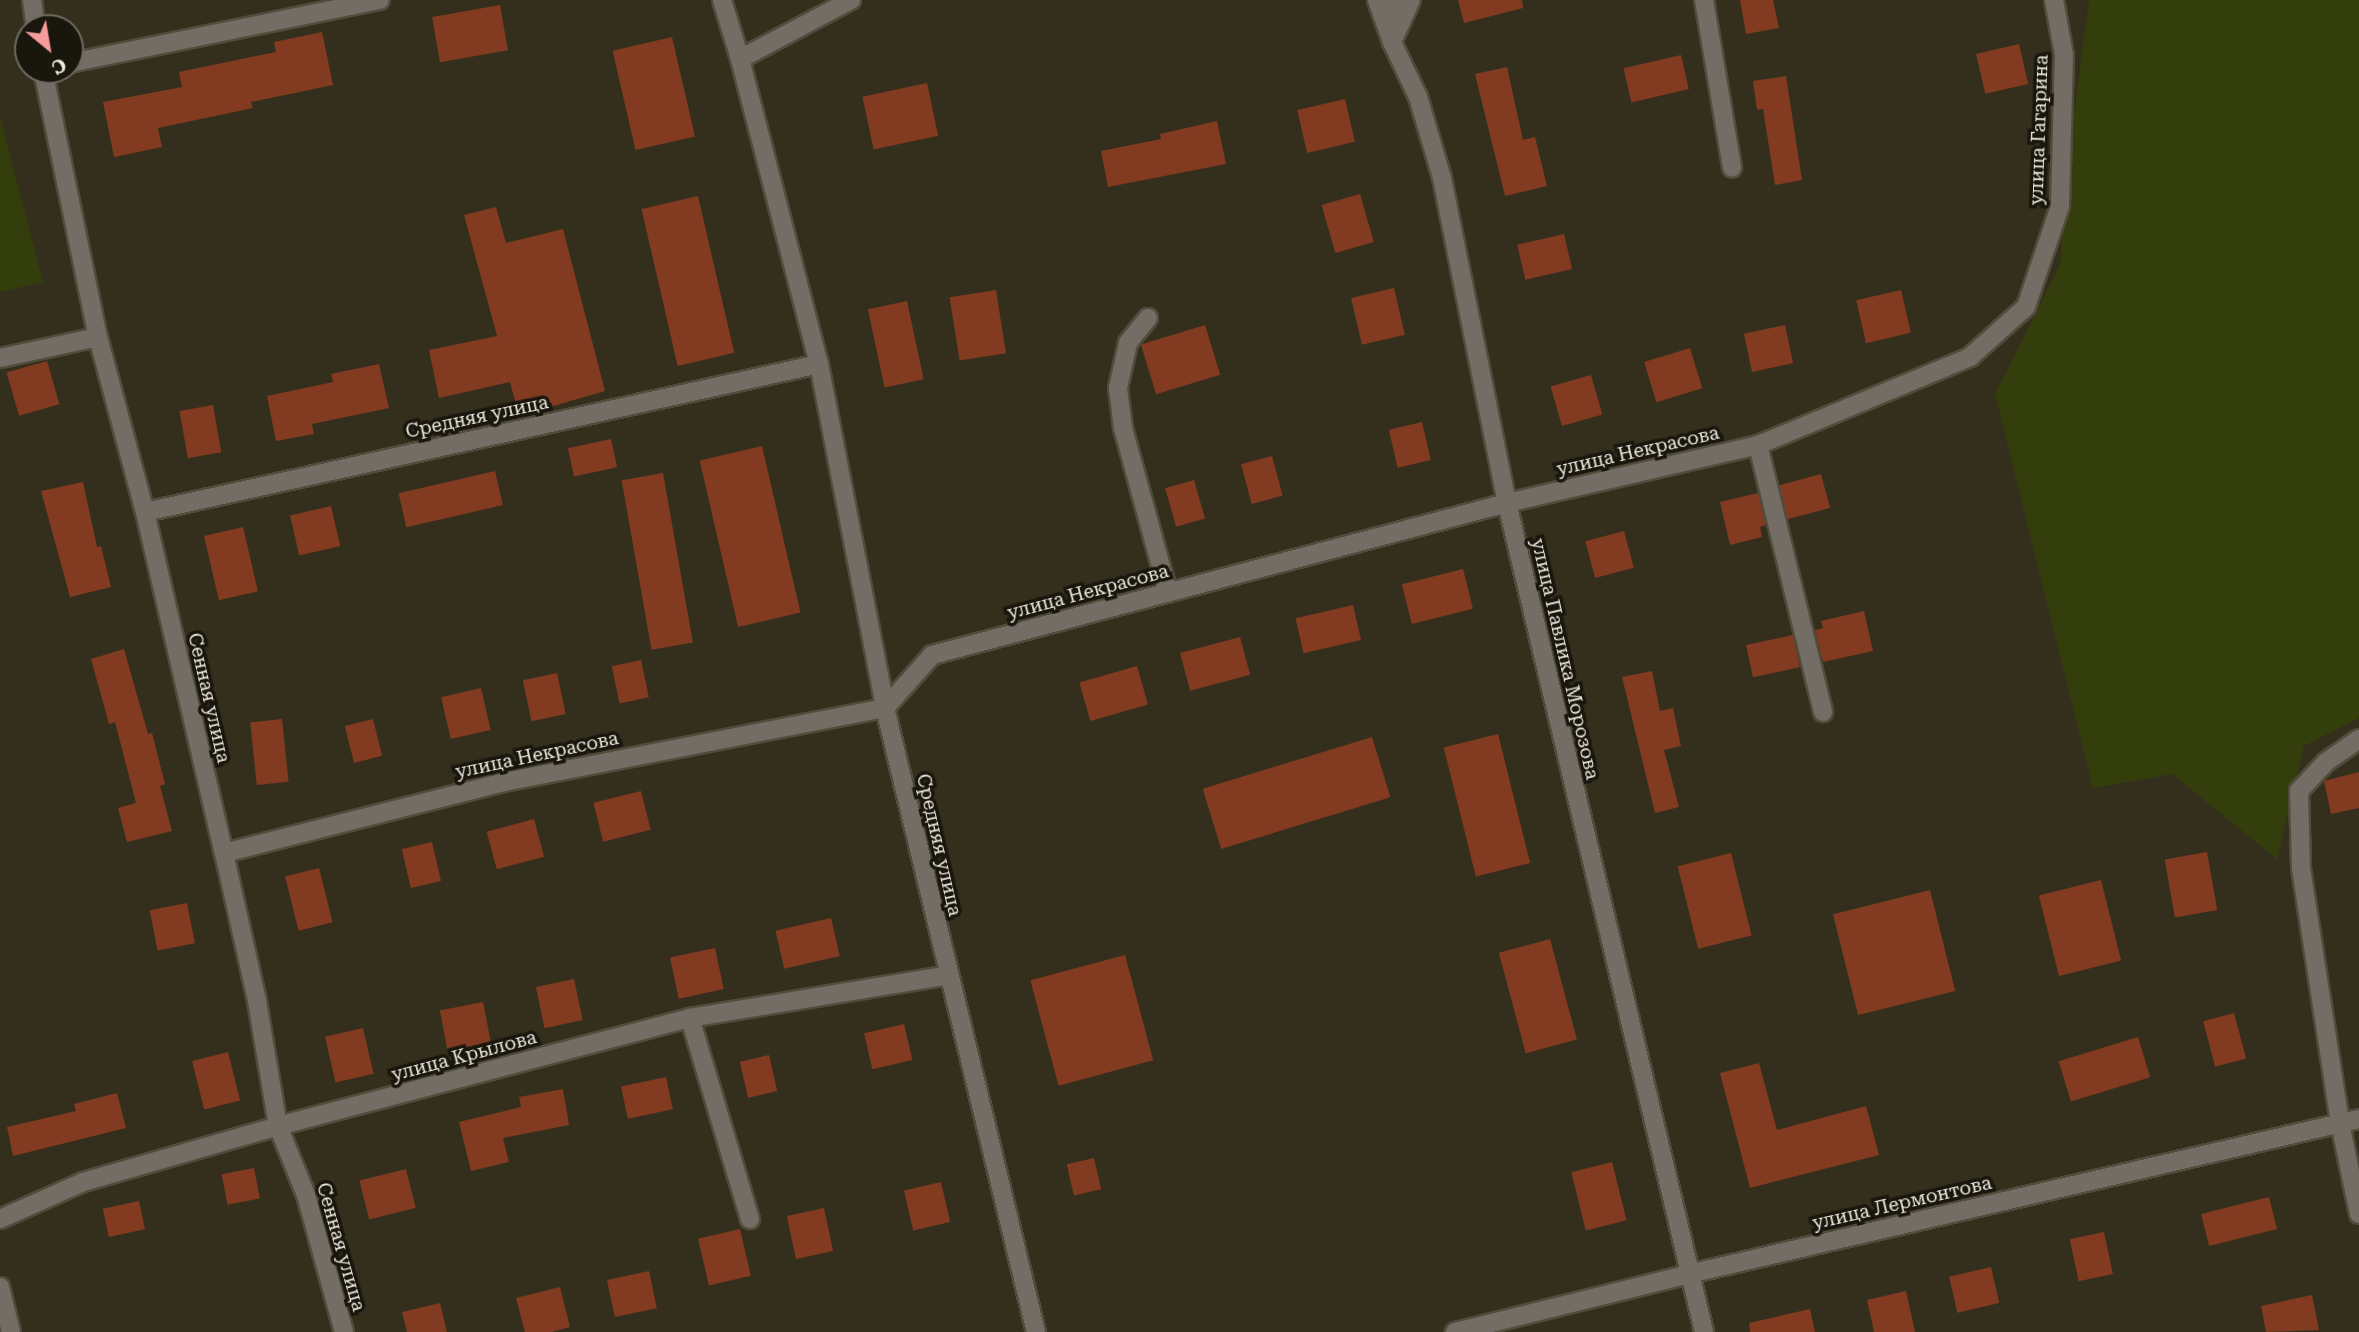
<!DOCTYPE html>
<meta charset="utf-8">
<style>
body{margin:0}
#map{position:relative;width:2359px;height:1332px;overflow:hidden;background:#342e1c;font-family:"Roboto Serif",serif}
div>[style]{position:absolute}
.green>*{inset:0;background:#333e0c}
.building>*{inset:0;background:#823b20;transform-origin:0 0}
.roads{filter:drop-shadow(2px 0 #514c3b) drop-shadow(-2px 0 #514c3b) drop-shadow(0 2px #514c3b) drop-shadow(0 -2px #514c3b)}
.minor>*{height:18px;margin:-9px;padding:0 9px;transform-origin:9px;border-radius:9px;background:#736d65}
span{translate:-50% -50%;white-space:nowrap;text-align:center;line-height:1.15;-webkit-text-stroke:7px #19160e;paint-order:stroke}
.street-label{font-size:19px;color:#ebe7dc}
.north{position:absolute;left:14px;top:14px;width:70px;height:70px;box-sizing:border-box;background:#19160e;border:2px solid #6d6a60;border-radius:50%;rotate:150deg;font-size:19px;font-weight:700;line-height:28px;text-align:center;color:#ebe7dc}
.north::after{content:'';display:block;margin:auto;width:24px;height:32px;background:#f59b9d;clip-path:polygon(50% 0,100% 100%,50% 72%,0 100%)}
</style>
<div id="map">
<div class="green">
<div style="clip-path:polygon(2089px 0,2359px 0,2359px 718px,2304px 746px,2277px 859px,2172px 774px,2093px 788px,1995px 394px,2060px 265px,2070px 144px)"></div>
<div style="clip-path:polygon(0 117px,43px 282px,0 292px)"></div>
</div>
<div class="building">
<div style="clip-path:polygon(1458px 0,1522px 0,1523px 8px,1464px 23px)"></div>
<div style="clip-path:polygon(1740px 0,1773px 0,1779px 28px,1746px 34px)"></div>
<div style="left:500px;top:5px;width:46px;height:69px;rotate:80deg"></div>
<div style="clip-path:polygon(322px 32px,333px 85px,251px 102px,253px 108px,158px 128px,162px 147px,114px 157px,103px 102px,182px 87px,179px 72px,276px 52px,274px 42px)"></div>
<div style="left:672px;top:37px;width:102px;height:61px;rotate:77deg"></div>
<div style="left:2019px;top:44px;width:41px;height:44px;rotate:77deg"></div>
<div style="left:1681px;top:55px;width:35px;height:59px;rotate:77deg"></div>
<div style="clip-path:polygon(1507px 67px,1523px 140px,1535px 137px,1547px 186px,1505px 196px,1475px 74px)"></div>
<div style="clip-path:polygon(1786px 76px,1802px 180px,1775px 185px,1763px 109px,1757px 110px,1753px 81px)"></div>
<div style="left:927px;top:83px;width:54px;height:66px;rotate:78deg"></div>
<div style="left:1345px;top:99px;width:44px;height:49px;rotate:77deg"></div>
<div style="clip-path:polygon(1217px 121px,1226px 164px,1108px 187px,1101px 151px,1161px 139px,1160px 134px)"></div>
<div style="left:1360px;top:194px;width:50px;height:40px;rotate:74deg"></div>
<div style="left:698px;top:196px;width:161px;height:58px;rotate:77deg"></div>
<div style="clip-path:polygon(496px 207px,506px 243px,563px 229px,605px 391px,519px 416px,510px 382px,439px 398px,429px 350px,497px 336px,464px 215px)"></div>
<div style="left:1564px;top:234px;width:36px;height:48px;rotate:77deg"></div>
<div style="left:1394px;top:288px;width:48px;height:44px;rotate:77deg"></div>
<div style="left:996px;top:290px;width:64px;height:47px;rotate:81deg"></div>
<div style="left:1901px;top:290px;width:44px;height:46px;rotate:77deg"></div>
<div style="left:907px;top:301px;width:80px;height:40px;rotate:78deg"></div>
<div style="left:1205px;top:325px;width:52px;height:67px;rotate:73deg"></div>
<div style="left:1785px;top:325px;width:39px;height:42px;rotate:78deg"></div>
<div style="left:1690px;top:348px;width:42px;height:48px;rotate:73deg"></div>
<div style="left:47px;top:361px;width:45px;height:42px;rotate:74deg"></div>
<div style="clip-path:polygon(379px 364px,389px 408px,312px 424px,314px 434px,276px 441px,267px 396px,333px 382px,331px 374px)"></div>
<div style="left:1591px;top:375px;width:41px;height:42px;rotate:74deg"></div>
<div style="left:213px;top:405px;width:48px;height:34px;rotate:80deg"></div>
<div style="left:1422px;top:422px;width:39px;height:34px;rotate:77deg"></div>
<div style="left:611px;top:439px;width:29px;height:44px;rotate:78deg"></div>
<div style="left:762px;top:446px;width:171px;height:64px;rotate:77deg"></div>
<div style="left:1272px;top:456px;width:41px;height:32px;rotate:75deg"></div>
<div style="left:495px;top:471px;width:35px;height:99px;rotate:77deg"></div>
<div style="left:663px;top:473px;width:172px;height:42px;rotate:80deg"></div>
<div style="left:1821px;top:474px;width:35px;height:44px;rotate:75deg"></div>
<div style="left:1194px;top:480px;width:40px;height:30px;rotate:74deg"></div>
<div style="clip-path:polygon(83px 482px,97px 547px,101px 546px,111px 587px,70px 597px,41px 491px)"></div>
<div style="clip-path:polygon(1758px 493px,1766px 525px,1760px 527px,1762px 537px,1730px 545px,1720px 502px)"></div>
<div style="left:331px;top:506px;width:41px;height:42px;rotate:77deg"></div>
<div style="left:243px;top:527px;width:66px;height:40px;rotate:77deg"></div>
<div style="left:1624px;top:531px;width:38px;height:40px;rotate:75deg"></div>
<div style="left:1463px;top:569px;width:41px;height:63px;rotate:76deg"></div>
<div style="left:1353px;top:605px;width:36px;height:59px;rotate:77deg"></div>
<div style="clip-path:polygon(1864px 611px,1873px 651px,1823px 662px,1815px 630px,1823px 628px,1821px 621px)"></div>
<div style="left:1793px;top:635px;width:33px;height:48px;rotate:78deg"></div>
<div style="left:1240px;top:637px;width:39px;height:62px;rotate:75deg"></div>
<div style="clip-path:polygon(124px 649px,148px 734px,152px 733px,165px 784px,160px 786px,172px 831px,127px 842px,118px 808px,136px 803px,115px 722px,109px 724px,91px 659px)"></div>
<div style="left:641px;top:660px;width:38px;height:30px;rotate:78deg"></div>
<div style="left:1137px;top:666px;width:40px;height:60px;rotate:74deg"></div>
<div style="clip-path:polygon(1652px 671px,1660px 711px,1673px 708px,1681px 746px,1664px 750px,1679px 807px,1655px 813px,1622px 677px)"></div>
<div style="left:557px;top:673px;width:42px;height:35px;rotate:78deg"></div>
<div style="left:481px;top:688px;width:43px;height:41px;rotate:77deg"></div>
<div style="left:282px;top:719px;width:63px;height:32px;rotate:84deg"></div>
<div style="left:373px;top:719px;width:38px;height:29px;rotate:76deg"></div>
<div style="left:1498px;top:734px;width:133px;height:56px;rotate:76deg"></div>
<div style="left:1372px;top:737px;width:63px;height:177px;rotate:73deg"></div>
<div style="clip-path:polygon(2359px 772px,2359px 808px,2331px 814px,2324px 781px)"></div>
<div style="left:641px;top:791px;width:40px;height:49px;rotate:76deg"></div>
<div style="left:534px;top:819px;width:39px;height:49px;rotate:75deg"></div>
<div style="left:432px;top:842px;width:40px;height:31px;rotate:77deg"></div>
<div style="left:2207px;top:852px;width:59px;height:43px;rotate:80deg"></div>
<div style="left:1731px;top:853px;width:85px;height:55px;rotate:76deg"></div>
<div style="left:319px;top:868px;width:56px;height:35px;rotate:76deg"></div>
<div style="left:2101px;top:880px;width:83px;height:64px;rotate:76deg"></div>
<div style="left:1930px;top:890px;width:104px;height:100px;rotate:76deg"></div>
<div style="left:187px;top:903px;width:41px;height:38px;rotate:79deg"></div>
<div style="left:831px;top:918px;width:39px;height:57px;rotate:77deg"></div>
<div style="left:1550px;top:939px;width:104px;height:53px;rotate:75deg"></div>
<div style="left:715px;top:948px;width:42px;height:46px;rotate:78deg"></div>
<div style="left:1125px;top:955px;width:109px;height:98px;rotate:75deg"></div>
<div style="left:574px;top:979px;width:42px;height:39px;rotate:78deg"></div>
<div style="left:483px;top:1002px;width:41px;height:44px;rotate:79deg"></div>
<div style="left:2234px;top:1013px;width:47px;height:32px;rotate:75deg"></div>
<div style="left:904px;top:1024px;width:37px;height:41px;rotate:77deg"></div>
<div style="left:363px;top:1028px;width:47px;height:39px;rotate:77deg"></div>
<div style="left:2138px;top:1037px;width:42px;height:83px;rotate:73deg"></div>
<div style="left:228px;top:1052px;width:50px;height:37px;rotate:76deg"></div>
<div style="left:769px;top:1055px;width:37px;height:30px;rotate:77deg"></div>
<div style="clip-path:polygon(1759px 1063px,1777px 1130px,1866px 1106px,1879px 1155px,1750px 1188px,1720px 1073px)"></div>
<div style="left:666px;top:1077px;width:33px;height:46px;rotate:78deg"></div>
<div style="clip-path:polygon(563px 1089px,569px 1125px,503px 1138px,509px 1162px,471px 1171px,459px 1122px,521px 1107px,519px 1097px)"></div>
<div style="clip-path:polygon(117px 1093px,126px 1128px,13px 1156px,7px 1127px,76px 1111px,74px 1104px)"></div>
<div style="left:1094px;top:1158px;width:32px;height:28px;rotate:77deg"></div>
<div style="left:1612px;top:1162px;width:60px;height:42px;rotate:76deg"></div>
<div style="left:254px;top:1168px;width:31px;height:33px;rotate:79deg"></div>
<div style="left:406px;top:1169px;width:40px;height:48px;rotate:76deg"></div>
<div style="left:941px;top:1182px;width:41px;height:38px;rotate:77deg"></div>
<div style="left:2269px;top:1197px;width:33px;height:70px;rotate:76deg"></div>
<div style="left:139px;top:1201px;width:29px;height:37px;rotate:78deg"></div>
<div style="left:824px;top:1208px;width:44px;height:38px;rotate:78deg"></div>
<div style="left:740px;top:1229px;width:48px;height:43px;rotate:77deg"></div>
<div style="left:2104px;top:1232px;width:43px;height:35px;rotate:78deg"></div>
<div style="left:1991px;top:1267px;width:37px;height:43px;rotate:77deg"></div>
<div style="left:649px;top:1271px;width:38px;height:43px;rotate:78deg"></div>
<div style="clip-path:polygon(560px 1287px,570px 1327px,551px 1332px,525px 1332px,516px 1298px)"></div>
<div style="clip-path:polygon(1906px 1291px,1915px 1332px,1874px 1332px,1867px 1300px)"></div>
<div style="clip-path:polygon(2312px 1295px,2319px 1330px,2266px 1332px,2261px 1306px)"></div>
<div style="clip-path:polygon(440px 1303px,447px 1332px,407px 1332px,402px 1312px)"></div>
<div style="clip-path:polygon(1810px 1309px,1815px 1332px,1750px 1332px,1749px 1323px)"></div>
</div>
<div class="roads">
<div class="minor">
<div style="left:32px;top:0;width:28px;rotate:82deg"></div>
<div style="left:722px;top:0;width:62px;rotate:73deg"></div>
<div style="left:740px;top:59px;width:315px;rotate:75.5deg"></div>
<div style="left:819px;top:364px;width:350px;rotate:79.1deg"></div>
<div style="left:885px;top:708px;width:642px;rotate:76.4deg"></div>
<div style="left:1377px;top:0;width:45px;rotate:70.3deg"></div>
<div style="left:1392px;top:42px;width:61px;rotate:64.7deg"></div>
<div style="left:1418px;top:97px;width:84px;rotate:73.5deg"></div>
<div style="left:1442px;top:178px;width:331px;rotate:78.7deg"></div>
<div style="left:1507px;top:503px;width:852px;rotate:76.63deg"></div>
<div style="left:1704px;top:0;width:170px;rotate:80.5deg"></div>
<div style="left:1392px;top:32px;width:32px;rotate:-88deg"></div>
<div style="left:1392px;top:42px;width:46px;rotate:-65.7deg"></div>
<div style="left:740px;top:59px;width:126px;rotate:-28deg"></div>
<div style="left:70px;top:63px;width:316px;rotate:-11.5deg"></div>
<div style="left:43px;top:70px;width:273px;rotate:78.4deg"></div>
<div style="left:98px;top:337px;width:181px;rotate:75deg"></div>
<div style="left:145px;top:512px;width:350px;rotate:77deg"></div>
<div style="left:224px;top:853px;width:152px;rotate:77.4deg"></div>
<div style="left:257px;top:1001px;width:127px;rotate:80.5deg"></div>
<div style="left:278px;top:1126px;width:74px;rotate:67.9deg"></div>
<div style="left:306px;top:1195px;width:142px;rotate:74.5deg"></div>
<div style="left:1148px;top:318px;width:32px;rotate:129deg"></div>
<div style="left:1128px;top:343px;width:46px;rotate:102.5deg"></div>
<div style="left:1118px;top:388px;width:40px;rotate:82.9deg"></div>
<div style="left:1123px;top:428px;width:171px;rotate:74.7deg"></div>
<div style="left:0;top:358px;width:100px;rotate:-12.1deg"></div>
<div style="left:1758px;top:445px;width:275px;rotate:76.3deg"></div>
<div style="left:145px;top:512px;width:690px;rotate:-12.38deg"></div>
<div style="left:2359px;top:739px;width:40px;rotate:145.1deg"></div>
<div style="left:2326px;top:762px;width:40px;rotate:133deg"></div>
<div style="left:2299px;top:791px;width:77px;rotate:88.5deg"></div>
<div style="left:2301px;top:868px;width:258px;rotate:81.3deg"></div>
<div style="left:2340px;top:1123px;width:93px;rotate:78.2deg"></div>
<div style="left:224px;top:853px;width:289px;rotate:-14.2deg"></div>
<div style="left:504px;top:782px;width:388px;rotate:-11deg"></div>
<div style="left:885px;top:708px;width:71px;rotate:-48.4deg"></div>
<div style="left:932px;top:655px;width:595px;rotate:-14.81deg"></div>
<div style="left:1507px;top:503px;width:258px;rotate:-13deg"></div>
<div style="left:1758px;top:445px;width:230px;rotate:-22.5deg"></div>
<div style="left:1970px;top:357px;width:75px;rotate:-41.8deg"></div>
<div style="left:2026px;top:307px;width:107px;rotate:-71.4deg"></div>
<div style="left:2060px;top:206px;width:151px;rotate:-88.5deg"></div>
<div style="left:2064px;top:55px;width:56px;rotate:-100.3deg"></div>
<div style="left:690px;top:1018px;width:210px;rotate:73.4deg"></div>
<div style="left:0;top:1219px;width:91px;rotate:-24deg"></div>
<div style="left:83px;top:1182px;width:203px;rotate:-16deg"></div>
<div style="left:278px;top:1126px;width:426px;rotate:-14.7deg"></div>
<div style="left:690px;top:1018px;width:263px;rotate:-9.4deg"></div>
<div style="left:0;top:1287px;width:46px;rotate:76.3deg"></div>
<div style="left:1455px;top:1332px;width:241px;rotate:-13.9deg"></div>
<div style="left:1689px;top:1274px;width:688px;rotate:-13.03deg"></div>
</div>
</div>
<div class="street-label">
<span style="left:2039px;top:130px;rotate:-88deg">улица Гагарина</span>
<span style="left:477px;top:417px;rotate:-12deg">Средняя улица</span>
<span style="left:1638px;top:451px;rotate:-13deg">улица Некрасова</span>
<span style="left:1088px;top:592px;rotate:-15deg">улица Некрасова</span>
<span style="left:1565px;top:659px;rotate:77deg">улица Павлика Морозова</span>
<span style="left:209px;top:698px;rotate:77deg">Сенная улица</span>
<span style="left:537px;top:755px;rotate:-12deg">улица Некрасова</span>
<span style="left:939px;top:845px;rotate:77deg">Средняя улица</span>
<span style="left:464px;top:1056px;rotate:-15deg">улица Крылова</span>
<span style="left:1902px;top:1203px;rotate:-13deg">улица Лермонтова</span>
<span style="left:341px;top:1247px;rotate:74deg">Сенная улица</span>
</div>
<div class="north">С</div>
</div>
